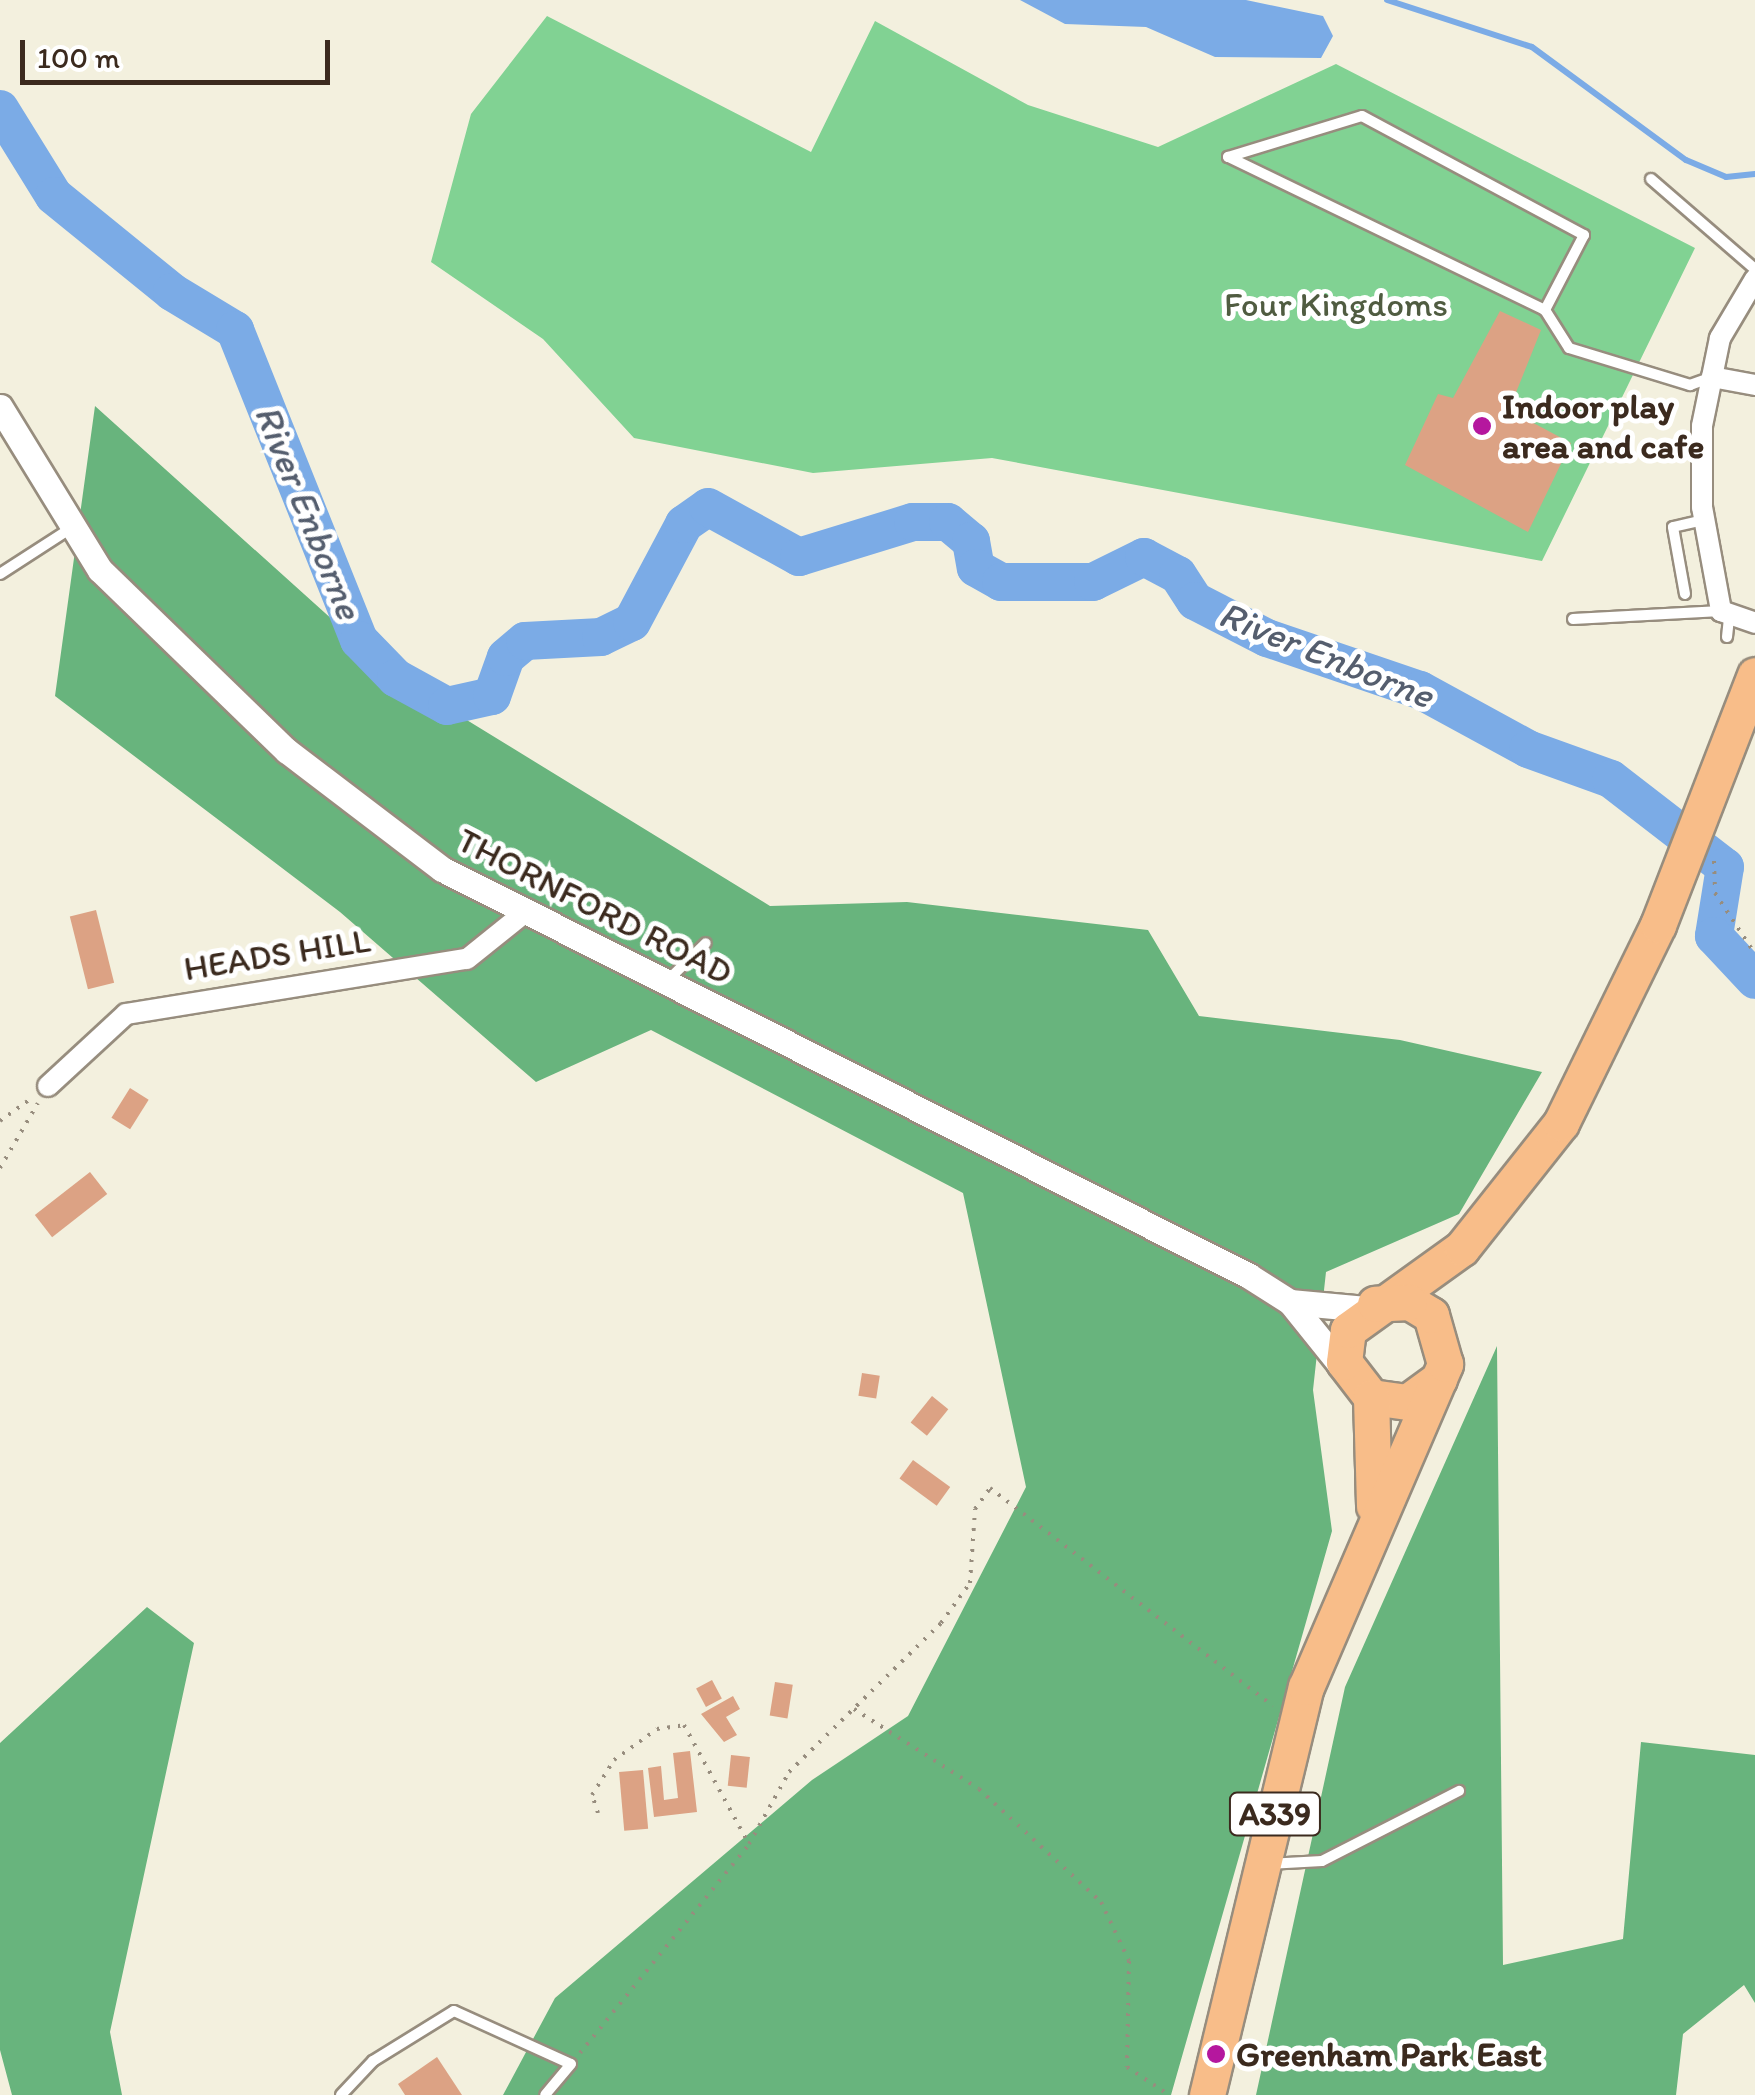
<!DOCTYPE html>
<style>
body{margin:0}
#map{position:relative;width:1755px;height:2095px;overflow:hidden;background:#f3f0de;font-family:Itim,sans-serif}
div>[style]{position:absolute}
.green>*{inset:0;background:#81d293}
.forest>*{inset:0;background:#68b47d}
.water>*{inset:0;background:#7babe6}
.stream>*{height:6px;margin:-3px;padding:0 3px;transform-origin:3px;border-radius:3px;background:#7babe6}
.river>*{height:38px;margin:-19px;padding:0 19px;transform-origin:19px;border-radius:19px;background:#7babe6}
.building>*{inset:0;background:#dca284;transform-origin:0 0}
.path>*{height:4px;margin-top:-2px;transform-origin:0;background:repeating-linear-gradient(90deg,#978d7e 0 2.5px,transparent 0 10.5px)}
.roads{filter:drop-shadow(2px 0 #978d7e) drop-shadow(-2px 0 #978d7e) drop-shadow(0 2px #978d7e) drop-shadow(0 -2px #978d7e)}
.service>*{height:10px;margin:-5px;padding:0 5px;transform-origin:5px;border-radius:5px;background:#fff}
.minor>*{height:20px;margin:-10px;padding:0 10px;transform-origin:10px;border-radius:10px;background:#fff}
.tertiary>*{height:25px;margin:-12.5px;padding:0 12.5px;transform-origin:12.5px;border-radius:12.5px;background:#fff}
.trunk>*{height:35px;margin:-17.5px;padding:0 17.5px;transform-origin:17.5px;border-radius:17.5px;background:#f8bd89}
.dots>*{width:28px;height:28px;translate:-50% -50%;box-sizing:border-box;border:5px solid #fff;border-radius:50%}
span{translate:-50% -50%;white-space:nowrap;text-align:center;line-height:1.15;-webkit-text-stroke:10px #fff;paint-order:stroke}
.shield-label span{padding:2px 8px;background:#fff;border:2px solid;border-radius:8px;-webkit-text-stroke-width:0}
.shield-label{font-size:32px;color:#3b2a1e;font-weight:700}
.park-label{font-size:35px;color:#505c41}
.poi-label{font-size:35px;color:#3b2a1e;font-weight:700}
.left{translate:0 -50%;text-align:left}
.street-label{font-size:35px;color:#3b2a1e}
.water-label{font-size:38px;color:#555e6e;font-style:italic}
.scale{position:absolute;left:20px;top:40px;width:310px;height:45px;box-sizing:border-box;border:5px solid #3b2a1e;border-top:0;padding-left:12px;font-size:30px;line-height:35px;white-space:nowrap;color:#3b2a1e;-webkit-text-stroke:8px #fff;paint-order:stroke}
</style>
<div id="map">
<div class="green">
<div style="clip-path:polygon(547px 16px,811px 152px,875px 21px,1028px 105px,1158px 147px,1336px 64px,1695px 248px,1542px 561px,992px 458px,813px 473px,634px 438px,543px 339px,431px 262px,471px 114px)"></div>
</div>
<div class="forest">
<div style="clip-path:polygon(95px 406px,395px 676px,770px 906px,907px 902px,1148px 930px,1199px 1016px,1400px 1040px,1542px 1072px,1459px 1214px,1326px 1272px,1313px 1390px,1332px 1531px,1171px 2095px,503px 2095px,555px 1998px,812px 1780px,908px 1716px,1026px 1487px,963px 1193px,651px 1030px,536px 1082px,340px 912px,55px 696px)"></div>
<div style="clip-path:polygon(1497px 1346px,1503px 1965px,1623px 1939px,1641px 1742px,1755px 1755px,1755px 2003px,1744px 1985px,1683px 2034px,1676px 2095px,1256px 2095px,1345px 1687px)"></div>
<div style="clip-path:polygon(147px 1607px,194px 1643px,110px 2032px,122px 2095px,12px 2095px,0 2050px,0 1743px)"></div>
</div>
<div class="water">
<div style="clip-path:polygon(1020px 0,1246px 0,1323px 16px,1333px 36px,1321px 58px,1215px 57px,1146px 27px,1065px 24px)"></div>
</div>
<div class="stream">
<div style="left:1387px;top:0;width:152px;rotate:18deg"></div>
<div style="left:1532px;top:47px;width:191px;rotate:36.3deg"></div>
<div style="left:1686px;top:160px;width:43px;rotate:23deg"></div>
<div style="left:1726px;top:177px;width:29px;rotate:-6deg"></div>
</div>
<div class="river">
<div style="left:0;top:109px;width:102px;rotate:58.2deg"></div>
<div style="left:54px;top:196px;width:152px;rotate:39.1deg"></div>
<div style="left:172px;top:292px;width:74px;rotate:31.1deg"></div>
<div style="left:235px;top:330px;width:334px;rotate:68.2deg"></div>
<div style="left:359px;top:640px;width:53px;rotate:45.8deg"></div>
<div style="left:396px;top:678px;width:58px;rotate:28.8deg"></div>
<div style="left:447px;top:706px;width:46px;rotate:-12.5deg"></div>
<div style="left:492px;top:696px;width:41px;rotate:-70.3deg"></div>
<div style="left:506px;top:657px;width:25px;rotate:-40deg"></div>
<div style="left:525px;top:641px;width:76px;rotate:-3deg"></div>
<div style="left:601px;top:637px;width:34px;rotate:-26deg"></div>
<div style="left:632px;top:622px;width:111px;rotate:-62deg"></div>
<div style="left:684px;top:524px;width:29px;rotate:-35deg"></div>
<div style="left:708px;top:507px;width:104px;rotate:28.8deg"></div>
<div style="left:799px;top:557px;width:119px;rotate:-17.1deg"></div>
<div style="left:913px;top:522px;width:35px"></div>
<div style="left:948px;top:522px;width:30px;rotate:40deg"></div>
<div style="left:971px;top:541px;width:27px;rotate:80deg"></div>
<div style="left:976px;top:568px;width:29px;rotate:29deg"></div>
<div style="left:1001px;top:582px;width:92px"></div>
<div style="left:1093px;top:582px;width:57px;rotate:-26.1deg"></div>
<div style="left:1144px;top:557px;width:38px;rotate:28deg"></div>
<div style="left:1178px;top:575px;width:31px;rotate:57deg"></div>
<div style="left:1195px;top:601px;width:81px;rotate:27.2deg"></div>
<div style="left:1267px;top:638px;width:162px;rotate:18.8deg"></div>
<div style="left:1420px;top:690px;width:123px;rotate:28.6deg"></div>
<div style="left:1528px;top:749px;width:88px;rotate:19.9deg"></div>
<div style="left:1611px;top:779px;width:144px;rotate:37.7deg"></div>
<div style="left:1725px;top:867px;width:70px;rotate:99.1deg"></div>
<div style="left:1714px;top:936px;width:60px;rotate:47deg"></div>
</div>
<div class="building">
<div style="clip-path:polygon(1500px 311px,1541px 330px,1509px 410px,1571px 443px,1528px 532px,1405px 465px,1438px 394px,1453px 398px)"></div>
<div style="left:96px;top:910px;width:75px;height:27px;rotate:76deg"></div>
<div style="left:130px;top:1088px;width:22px;height:35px;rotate:32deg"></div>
<div style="left:90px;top:1172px;width:28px;height:70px;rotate:52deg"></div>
<div style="left:862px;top:1373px;width:18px;height:23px;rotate:9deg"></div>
<div style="left:932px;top:1396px;width:21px;height:34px;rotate:39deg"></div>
<div style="left:913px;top:1460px;width:46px;height:23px;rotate:36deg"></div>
<div style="left:712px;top:1680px;width:21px;height:18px;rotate:62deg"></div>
<div style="left:775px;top:1682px;width:18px;height:34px;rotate:9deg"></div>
<div style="clip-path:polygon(733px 1696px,740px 1709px,726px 1717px,737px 1735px,724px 1742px,701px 1714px)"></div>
<div style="clip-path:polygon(690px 1751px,697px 1812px,654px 1817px,648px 1768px,661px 1766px,664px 1800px,678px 1798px,673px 1753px)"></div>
<div style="left:731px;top:1755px;width:19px;height:31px;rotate:6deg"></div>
<div style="left:643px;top:1770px;width:59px;height:24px;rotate:85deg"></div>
<div style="clip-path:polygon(437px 2057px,462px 2095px,405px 2095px,398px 2084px)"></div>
</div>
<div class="path">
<div style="left:1714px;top:861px;width:32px;rotate:88deg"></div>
<div style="left:1715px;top:893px;width:73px;rotate:56.7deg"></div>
<div style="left:0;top:1121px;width:39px;rotate:-36deg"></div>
<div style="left:0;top:1168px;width:75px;rotate:-59.7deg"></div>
<div style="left:854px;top:1709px;width:148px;rotate:32.6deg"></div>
<div style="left:979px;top:1789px;width:166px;rotate:42.8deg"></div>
<div style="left:1101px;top:1902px;width:65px;rotate:64.6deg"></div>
<div style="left:1129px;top:1961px;width:106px;rotate:91.1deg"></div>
<div style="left:1127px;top:2067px;width:50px;rotate:33.7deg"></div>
<div style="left:598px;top:1813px;width:19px;rotate:-108deg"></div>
<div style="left:592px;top:1795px;width:41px;rotate:-57.8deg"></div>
<div style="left:614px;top:1760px;width:53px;rotate:-35.8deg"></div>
<div style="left:657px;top:1729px;width:27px;rotate:-8deg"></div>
<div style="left:684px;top:1725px;width:136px;rotate:61.4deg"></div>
<div style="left:580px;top:2053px;width:269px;rotate:-51deg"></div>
<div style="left:749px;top:1844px;width:82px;rotate:-60.9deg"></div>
<div style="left:789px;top:1772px;width:213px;rotate:-44.4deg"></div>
<div style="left:941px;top:1623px;width:49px;rotate:-54.1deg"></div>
<div style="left:970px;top:1583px;width:74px;rotate:-86.1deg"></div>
<div style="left:975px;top:1509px;width:26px;rotate:-54deg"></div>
<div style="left:990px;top:1488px;width:357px;rotate:37.6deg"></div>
</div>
<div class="roads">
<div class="service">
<div style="left:1651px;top:179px;width:138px;rotate:40.9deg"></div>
<div style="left:1545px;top:310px;width:352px;rotate:-154.2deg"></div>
<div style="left:1228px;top:157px;width:140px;rotate:-17deg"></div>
<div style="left:1362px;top:116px;width:252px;rotate:28.2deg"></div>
<div style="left:1584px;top:235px;width:85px;rotate:117.5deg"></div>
<div style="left:1545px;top:310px;width:45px;rotate:57.7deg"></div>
<div style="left:1569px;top:348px;width:127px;rotate:17deg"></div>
<div style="left:1690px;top:385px;width:23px;rotate:-20deg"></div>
<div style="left:0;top:574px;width:85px;rotate:-32.9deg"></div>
<div style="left:1685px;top:594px;width:68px;rotate:-100.2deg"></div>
<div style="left:1673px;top:527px;width:32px;rotate:-13deg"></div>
<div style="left:1573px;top:619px;width:148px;rotate:-3.1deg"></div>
<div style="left:1727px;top:637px;width:18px;rotate:-84deg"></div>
<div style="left:667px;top:981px;width:54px;rotate:-44.3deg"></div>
<div style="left:1268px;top:1864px;width:54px;rotate:-3.2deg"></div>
<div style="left:1322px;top:1861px;width:154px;rotate:-27.1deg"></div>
<div style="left:341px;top:2095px;width:47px;rotate:-46.7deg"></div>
<div style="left:373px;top:2061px;width:95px;rotate:-31.7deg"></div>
<div style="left:454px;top:2011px;width:128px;rotate:24.4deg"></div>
<div style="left:571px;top:2064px;width:40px;rotate:130deg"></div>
</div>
<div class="minor">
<div style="left:1755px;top:279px;width:69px;rotate:120.7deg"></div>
<div style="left:1720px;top:338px;width:90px;rotate:101.6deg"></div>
<div style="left:1702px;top:426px;width:81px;rotate:90deg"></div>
<div style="left:1702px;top:507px;width:106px;rotate:79.6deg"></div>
<div style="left:1721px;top:611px;width:36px;rotate:19deg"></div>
<div style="left:1712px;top:377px;width:44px;rotate:10.5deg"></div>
<div style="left:48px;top:1086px;width:106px;rotate:-42.7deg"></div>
<div style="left:126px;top:1014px;width:345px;rotate:-9.2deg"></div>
<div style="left:467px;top:959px;width:78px;rotate:-38.8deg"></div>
</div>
<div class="tertiary">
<div style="left:0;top:407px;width:191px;rotate:58.5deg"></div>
<div style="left:100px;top:570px;width:260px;rotate:44.1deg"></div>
<div style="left:287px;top:751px;width:195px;rotate:37.3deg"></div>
<div style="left:442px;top:869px;width:904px;rotate:26.76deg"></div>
<div style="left:1249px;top:1276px;width:49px;rotate:32.4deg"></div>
<div style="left:1290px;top:1302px;width:91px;rotate:51.2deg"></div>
<div style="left:1290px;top:1302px;width:76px;rotate:5.3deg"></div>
</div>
<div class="trunk">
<div style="left:1439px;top:1379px;width:39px;rotate:144deg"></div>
<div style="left:1407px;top:1402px;width:36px;rotate:-172deg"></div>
<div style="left:1371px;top:1397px;width:44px;rotate:-127.6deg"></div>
<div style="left:1344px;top:1362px;width:32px;rotate:-83deg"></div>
<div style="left:1348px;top:1330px;width:140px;rotate:-35.7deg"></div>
<div style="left:1462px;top:1248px;width:159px;rotate:-51.6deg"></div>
<div style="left:1561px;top:1123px;width:220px;rotate:-63.9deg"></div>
<div style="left:1658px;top:925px;width:268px;rotate:-68.8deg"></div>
<div style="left:1371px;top:1397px;width:109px;rotate:88.4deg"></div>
<div style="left:1207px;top:2095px;width:420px;rotate:-76.4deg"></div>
<div style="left:1306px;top:1687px;width:352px;rotate:-66.7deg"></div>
<div style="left:1445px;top:1364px;width:51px;rotate:-105.9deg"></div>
<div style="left:1431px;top:1315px;width:26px;rotate:-149deg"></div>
<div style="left:1409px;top:1302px;width:34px;rotate:177deg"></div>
</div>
</div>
<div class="dots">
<div style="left:1482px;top:426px;background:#b5179e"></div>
<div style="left:1216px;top:2054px;background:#b5179e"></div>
</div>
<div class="shield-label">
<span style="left:1275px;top:1814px">A339</span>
</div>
<div class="park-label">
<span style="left:1336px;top:304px">Four Kingdoms</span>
</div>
<div class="poi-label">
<span class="left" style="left:1502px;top:426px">Indoor play<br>area and cafe</span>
<span class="left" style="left:1236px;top:2054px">Greenham Park East</span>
</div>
<div class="street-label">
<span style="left:595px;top:906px;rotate:27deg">THORNFORD ROAD</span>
<span style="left:277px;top:954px;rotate:-9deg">HEADS HILL</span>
</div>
<div class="water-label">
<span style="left:308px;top:512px;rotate:68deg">River Enborne</span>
<span style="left:1326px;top:655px;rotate:22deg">River Enborne</span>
</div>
<div class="scale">100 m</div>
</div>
